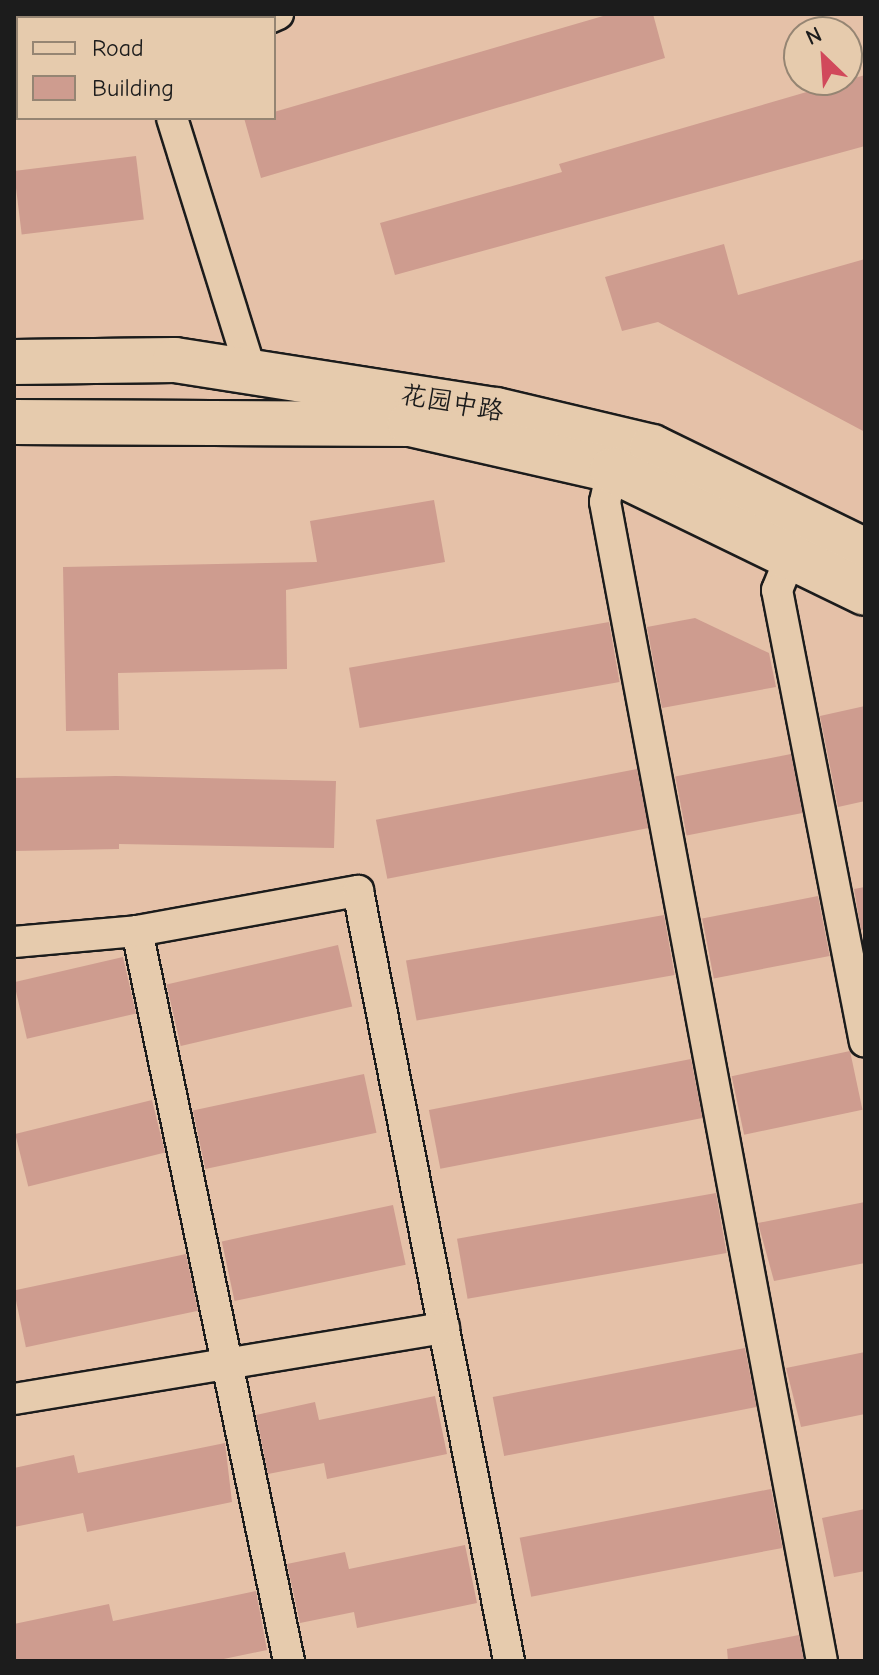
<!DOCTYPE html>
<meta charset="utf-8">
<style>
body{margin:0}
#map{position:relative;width:879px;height:1675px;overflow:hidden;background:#e5c1a8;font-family:"Comic Neue","LXGW WenKai TC",sans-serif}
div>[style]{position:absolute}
.building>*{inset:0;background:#ce9c8f;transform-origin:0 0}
.roads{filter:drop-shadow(2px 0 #1c1c1c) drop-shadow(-2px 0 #1c1c1c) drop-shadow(0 2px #1c1c1c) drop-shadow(0 -2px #1c1c1c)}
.street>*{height:30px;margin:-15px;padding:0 15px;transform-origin:15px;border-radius:15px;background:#e6cbad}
.secondary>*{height:44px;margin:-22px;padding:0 22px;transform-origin:22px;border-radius:22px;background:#e6cbad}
span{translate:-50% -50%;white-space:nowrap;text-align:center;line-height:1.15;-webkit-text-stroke:7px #e6cbad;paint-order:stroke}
.street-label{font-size:26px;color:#1c1c1c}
.frame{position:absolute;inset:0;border:16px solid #1c1c1c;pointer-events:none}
.legend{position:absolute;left:16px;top:16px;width:260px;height:104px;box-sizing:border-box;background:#e6cbad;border:2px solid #958573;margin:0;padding:10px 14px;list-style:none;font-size:24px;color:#1c1c1c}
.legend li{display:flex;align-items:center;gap:16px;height:40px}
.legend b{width:40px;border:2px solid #958573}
.north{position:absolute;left:783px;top:16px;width:80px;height:80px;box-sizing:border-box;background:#e6cbad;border:2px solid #958573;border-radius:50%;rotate:335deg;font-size:22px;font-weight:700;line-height:32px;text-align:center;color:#1c1c1c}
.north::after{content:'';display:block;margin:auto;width:28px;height:36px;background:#d1495b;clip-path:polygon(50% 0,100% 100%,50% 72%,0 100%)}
</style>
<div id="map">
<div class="building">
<div style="clip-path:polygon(610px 14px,653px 14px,665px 58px,261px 178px,244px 118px,274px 118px,274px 112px)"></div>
<div style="clip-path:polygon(865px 75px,865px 146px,395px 275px,380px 223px,562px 172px,559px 164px)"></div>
<div style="left:136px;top:156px;width:64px;height:123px;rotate:83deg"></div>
<div style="clip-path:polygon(724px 244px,738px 295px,865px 259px,865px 432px,658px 322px,622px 331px,605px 277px)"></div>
<div style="clip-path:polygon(434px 500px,445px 562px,286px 590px,287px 669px,118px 673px,119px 730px,66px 731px,63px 567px,317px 562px,310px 521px)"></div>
<div style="clip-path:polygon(695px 618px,769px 653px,776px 687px,662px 708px,647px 627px)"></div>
<div style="left:609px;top:622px;width:61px;height:264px;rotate:80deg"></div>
<div style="clip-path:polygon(865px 706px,865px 801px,838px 807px,820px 716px)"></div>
<div style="left:791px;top:754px;width:60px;height:118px;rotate:79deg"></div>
<div style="left:637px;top:769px;width:60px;height:266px;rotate:79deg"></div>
<div style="clip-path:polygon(116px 776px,336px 781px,334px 848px,119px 844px,119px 849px,14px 851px,14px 778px)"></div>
<div style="clip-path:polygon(865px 887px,865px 929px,861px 930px,854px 889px)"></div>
<div style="left:818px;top:896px;width:61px;height:118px;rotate:79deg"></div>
<div style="left:664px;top:915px;width:61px;height:262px;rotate:80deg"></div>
<div style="left:338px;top:945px;width:63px;height:176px;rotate:77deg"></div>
<div style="left:123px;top:957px;width:58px;height:112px;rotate:77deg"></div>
<div style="left:850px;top:1051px;width:60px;height:121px;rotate:78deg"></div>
<div style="left:691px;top:1059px;width:60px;height:267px;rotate:79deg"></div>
<div style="left:364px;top:1074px;width:60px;height:175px;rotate:78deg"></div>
<div style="left:152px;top:1100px;width:54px;height:141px;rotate:76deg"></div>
<div style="left:716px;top:1193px;width:61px;height:263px;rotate:80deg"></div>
<div style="clip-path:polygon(865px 1202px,865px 1263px,774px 1281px,758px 1223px)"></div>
<div style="left:393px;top:1205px;width:61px;height:175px;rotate:78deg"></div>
<div style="left:186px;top:1254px;width:58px;height:176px;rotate:78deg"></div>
<div style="left:745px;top:1348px;width:60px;height:257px;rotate:79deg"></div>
<div style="clip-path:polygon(865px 1352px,865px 1414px,801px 1427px,786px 1368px)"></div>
<div style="clip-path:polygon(435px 1396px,447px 1454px,327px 1479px,324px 1463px,268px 1474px,256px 1415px,315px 1402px,319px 1420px)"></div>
<div style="clip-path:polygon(225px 1443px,232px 1502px,87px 1532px,83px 1513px,14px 1527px,14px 1468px,74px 1455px,78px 1473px)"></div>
<div style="left:771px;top:1489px;width:60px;height:256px;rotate:79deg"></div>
<div style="clip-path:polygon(865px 1509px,865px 1571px,834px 1577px,822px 1518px)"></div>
<div style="clip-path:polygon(465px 1545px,477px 1603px,357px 1628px,354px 1612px,300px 1623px,287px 1564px,345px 1552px,349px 1569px)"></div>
<div style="clip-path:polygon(256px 1591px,267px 1650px,214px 1661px,14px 1661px,14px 1624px,109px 1604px,113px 1621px)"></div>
<div style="clip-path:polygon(799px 1635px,804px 1661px,728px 1661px,727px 1649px)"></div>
</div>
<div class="roads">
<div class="street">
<div style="left:138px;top:14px;width:4px;rotate:76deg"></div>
<div style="left:269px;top:18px;width:10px;rotate:-24deg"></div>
<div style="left:172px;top:118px;width:265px;rotate:72.7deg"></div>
<div style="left:616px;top:452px;width:51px;rotate:102.4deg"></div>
<div style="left:605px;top:502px;width:1179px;rotate:79.4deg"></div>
<div style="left:797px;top:541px;width:53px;rotate:112.2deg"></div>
<div style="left:777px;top:590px;width:460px;rotate:79deg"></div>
<div style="left:137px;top:931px;width:746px;rotate:78.24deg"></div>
<div style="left:14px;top:942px;width:123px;rotate:-5.1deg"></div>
<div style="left:137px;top:931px;width:225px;rotate:-10.3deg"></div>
<div style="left:358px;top:891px;width:785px;rotate:78.9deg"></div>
<div style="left:14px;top:1399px;width:436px;rotate:-9.4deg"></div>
</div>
<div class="secondary">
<div style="left:14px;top:362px;width:161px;rotate:-0.7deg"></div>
<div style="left:175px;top:360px;width:325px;rotate:8.9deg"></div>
<div style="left:496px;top:410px;width:160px;rotate:13.3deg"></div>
<div style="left:652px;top:447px;width:237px;rotate:26deg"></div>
<div style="left:14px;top:422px;width:396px;rotate:0.3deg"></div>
<div style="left:410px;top:424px;width:207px;rotate:12.8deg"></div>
<div style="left:612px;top:470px;width:281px;rotate:25.9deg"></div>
</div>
</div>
<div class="street-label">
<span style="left:452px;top:404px;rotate:10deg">花园中路</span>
</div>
<div class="frame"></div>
<ul class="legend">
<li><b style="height:10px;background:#e6cbad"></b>Road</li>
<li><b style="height:22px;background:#ce9c8f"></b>Building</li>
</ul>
<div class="north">N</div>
</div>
